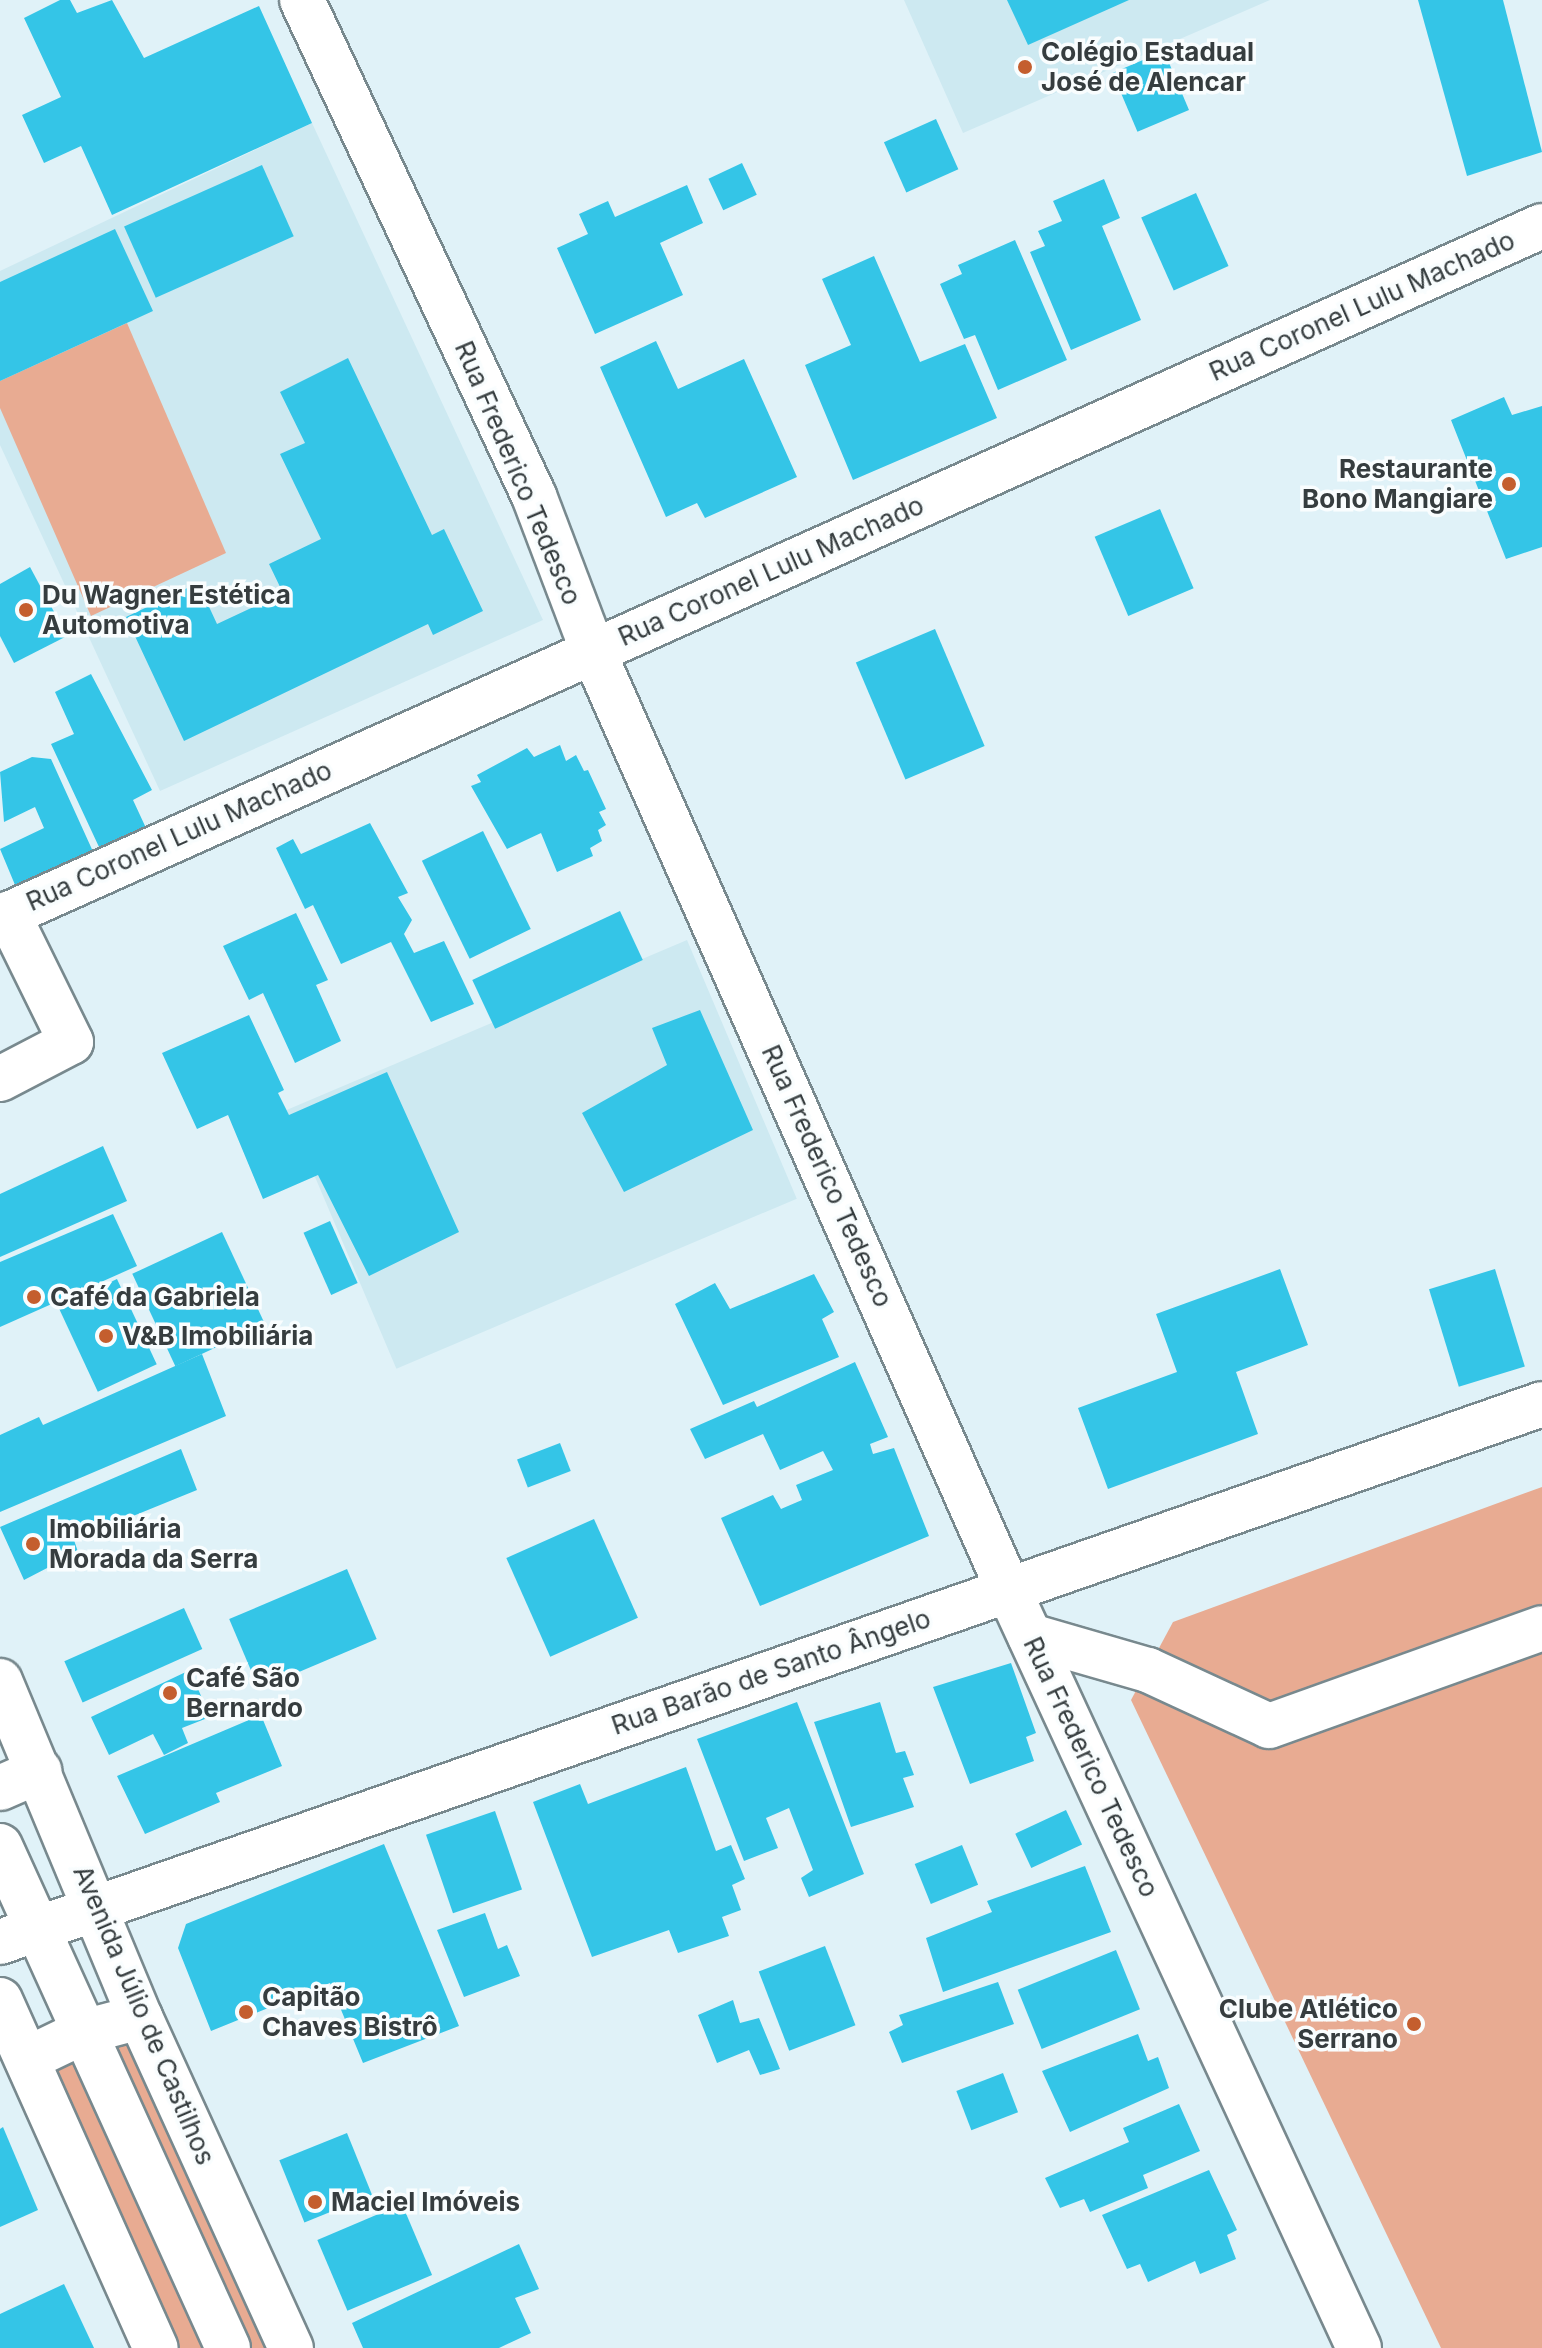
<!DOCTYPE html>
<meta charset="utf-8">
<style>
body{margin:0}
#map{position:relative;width:1542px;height:2348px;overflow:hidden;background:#e0f2f8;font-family:Inter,sans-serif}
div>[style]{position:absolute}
.built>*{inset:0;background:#cde9f1;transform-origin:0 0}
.green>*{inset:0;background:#e8ab92}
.building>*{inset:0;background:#34c5e7;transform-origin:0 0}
.roads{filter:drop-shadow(2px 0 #78898e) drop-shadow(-2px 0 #78898e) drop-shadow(0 2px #78898e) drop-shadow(0 -2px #78898e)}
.minor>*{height:44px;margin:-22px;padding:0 22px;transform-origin:22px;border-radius:22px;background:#fff}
.major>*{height:44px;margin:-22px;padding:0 22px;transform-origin:22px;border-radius:22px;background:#fff}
.dots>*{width:22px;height:22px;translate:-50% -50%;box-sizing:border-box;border:4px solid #f9fdfe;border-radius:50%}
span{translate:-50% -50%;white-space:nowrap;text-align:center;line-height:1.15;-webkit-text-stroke:7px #f9fdfe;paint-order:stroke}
.poi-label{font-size:26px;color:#363d3f;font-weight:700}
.left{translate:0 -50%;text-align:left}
.right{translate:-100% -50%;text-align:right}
.street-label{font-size:26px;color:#363d3f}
</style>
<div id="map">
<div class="built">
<div style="clip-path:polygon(904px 0,1270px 0,963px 133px)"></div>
<div style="clip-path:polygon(312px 123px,543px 620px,160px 791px,0 445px,0 271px)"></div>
<div style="left:687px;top:940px;width:281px;height:435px;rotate:67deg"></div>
</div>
<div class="green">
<div style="clip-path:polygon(127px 323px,226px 553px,91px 616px,0 408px,0 381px)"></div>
<div style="clip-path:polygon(1542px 1487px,1542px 2348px,1441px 2348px,1131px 1700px,1173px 1622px)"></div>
<div style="clip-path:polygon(140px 2017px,291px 2348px,156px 2348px,27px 2059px)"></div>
</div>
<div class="building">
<div style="clip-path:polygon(60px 0,70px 0,77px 13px,112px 0,144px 58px,259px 6px,312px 123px,112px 215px,81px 146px,44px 163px,22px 115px,61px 97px,24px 18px)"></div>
<div style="clip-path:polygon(1007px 0,1129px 0,1028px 45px)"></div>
<div style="clip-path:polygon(1418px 0,1503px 0,1542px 152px,1467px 176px)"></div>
<div style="left:1164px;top:51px;width:64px;height:56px;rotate:67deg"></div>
<div style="left:936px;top:119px;width:55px;height:57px;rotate:66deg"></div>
<div style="left:742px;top:163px;width:35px;height:37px;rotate:65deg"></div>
<div style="left:262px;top:165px;width:78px;height:151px;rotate:66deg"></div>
<div style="clip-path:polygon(1104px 179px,1120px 218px,1102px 226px,1141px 320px,1071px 350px,1030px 252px,1045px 246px,1038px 231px,1062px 221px,1053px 201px)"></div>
<div style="clip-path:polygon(687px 185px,703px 223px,660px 243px,683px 295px,595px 334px,557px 248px,588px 234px,579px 214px,608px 201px,615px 217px)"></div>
<div style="left:1196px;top:193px;width:80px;height:60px;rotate:66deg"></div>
<div style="clip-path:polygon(115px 229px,153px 311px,0 381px,0 282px)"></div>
<div style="clip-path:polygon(1015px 240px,1067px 360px,998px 390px,975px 335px,964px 339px,940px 284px,962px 274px,958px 265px)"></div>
<div style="clip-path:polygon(874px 256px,920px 362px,965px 344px,997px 418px,853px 480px,805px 365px,851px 345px,822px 279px)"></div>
<div style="clip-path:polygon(656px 341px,678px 389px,744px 359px,797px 477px,705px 518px,697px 503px,666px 517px,600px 367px)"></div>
<div style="clip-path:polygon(348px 358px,432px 535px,444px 529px,483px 611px,433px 635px,428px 624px,184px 741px,126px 617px,198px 583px,217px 624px,283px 593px,269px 564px,321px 539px,280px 454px,305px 443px,280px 392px)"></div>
<div style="clip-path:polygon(1504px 397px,1512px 415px,1542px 406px,1542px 547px,1506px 559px,1451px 420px)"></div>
<div style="left:1160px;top:509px;width:86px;height:71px;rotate:67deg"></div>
<div style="clip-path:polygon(30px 567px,67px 636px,14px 663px,0 636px,0 584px)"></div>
<div style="left:935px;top:629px;width:127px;height:86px;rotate:67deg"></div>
<div style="clip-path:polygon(91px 674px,152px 790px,133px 800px,152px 841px,106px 862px,51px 744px,74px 734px,55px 692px)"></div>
<div style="clip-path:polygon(560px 745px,566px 761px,576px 755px,584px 771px,588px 770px,606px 809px,599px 812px,606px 825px,598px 830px,602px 841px,590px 848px,593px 856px,557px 872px,541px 833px,507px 849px,471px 786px,481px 782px,477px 775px,527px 748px,534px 757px)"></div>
<div style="clip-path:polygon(32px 757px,51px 759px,100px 867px,23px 904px,0 849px,44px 828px,35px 807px,4px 822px,0 772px)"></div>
<div style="clip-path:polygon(370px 823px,408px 893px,398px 897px,412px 920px,404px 934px,414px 953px,444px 941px,474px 1004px,431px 1022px,391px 942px,341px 964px,313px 905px,305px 909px,276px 848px,293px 839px,301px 854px)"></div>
<div style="left:483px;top:831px;width:109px;height:68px;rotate:64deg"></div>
<div style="left:620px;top:911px;width:54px;height:163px;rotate:65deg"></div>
<div style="clip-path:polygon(296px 913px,328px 980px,316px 985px,341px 1041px,295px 1063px,263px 993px,249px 1000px,223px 946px)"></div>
<div style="clip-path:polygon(700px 1010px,753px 1130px,624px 1192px,582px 1113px,667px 1065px,652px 1028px)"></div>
<div style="clip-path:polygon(249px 1015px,284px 1090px,278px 1093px,289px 1115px,387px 1072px,459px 1232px,369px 1276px,318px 1175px,263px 1199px,228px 1115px,197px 1129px,162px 1053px)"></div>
<div style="clip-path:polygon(103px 1146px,127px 1201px,0 1257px,0 1194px)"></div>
<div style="clip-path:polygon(113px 1214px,137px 1266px,0 1327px,0 1262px)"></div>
<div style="left:330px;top:1221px;width:68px;height:29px;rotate:66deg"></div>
<div style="left:222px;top:1232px;width:102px;height:99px;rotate:65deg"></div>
<div style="clip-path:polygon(1280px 1269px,1308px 1345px,1236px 1372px,1258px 1434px,1108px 1489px,1078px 1408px,1177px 1372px,1156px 1314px)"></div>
<div style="left:1495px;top:1269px;width:102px;height:69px;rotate:73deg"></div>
<div style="clip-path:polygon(814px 1274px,834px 1312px,822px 1319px,839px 1357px,723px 1405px,675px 1304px,715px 1283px,730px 1309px)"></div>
<div style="left:117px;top:1279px;width:94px;height:65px;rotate:65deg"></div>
<div style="clip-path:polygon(202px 1354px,226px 1416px,0 1512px,0 1435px,39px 1417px,43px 1425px)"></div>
<div style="clip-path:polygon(855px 1362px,888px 1437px,870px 1444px,873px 1454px,894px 1448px,929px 1536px,760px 1606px,721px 1518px,773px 1495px,781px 1509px,802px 1500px,796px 1485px,833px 1470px,823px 1451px,780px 1470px,763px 1434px,705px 1459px,690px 1429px,754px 1401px,757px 1407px)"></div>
<div style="left:560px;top:1443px;width:30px;height:46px;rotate:69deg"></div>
<div style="clip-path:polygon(181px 1449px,197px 1490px,74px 1540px,78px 1552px,24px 1580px,0 1527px)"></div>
<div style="left:594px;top:1519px;width:108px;height:96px;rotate:66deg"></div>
<div style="left:347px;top:1569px;width:76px;height:128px;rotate:67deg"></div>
<div style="left:184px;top:1608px;width:45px;height:131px;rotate:66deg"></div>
<div style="clip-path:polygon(1011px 1663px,1036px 1733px,1026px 1737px,1034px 1761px,970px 1784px,933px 1687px)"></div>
<div style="clip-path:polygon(190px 1670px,210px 1717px,182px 1728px,188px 1743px,164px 1755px,153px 1734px,109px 1755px,91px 1717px)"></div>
<div style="clip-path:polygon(797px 1702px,864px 1874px,809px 1897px,801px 1878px,813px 1870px,789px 1808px,766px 1818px,778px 1848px,744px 1861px,697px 1739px)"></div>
<div style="clip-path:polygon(880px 1702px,896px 1753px,905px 1751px,914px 1775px,903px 1778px,914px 1807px,851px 1827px,814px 1722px)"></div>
<div style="clip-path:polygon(261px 1715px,282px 1766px,216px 1793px,220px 1802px,145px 1834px,117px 1776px)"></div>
<div style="clip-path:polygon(686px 1767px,716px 1851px,731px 1845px,745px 1879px,732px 1885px,741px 1910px,722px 1917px,729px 1936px,678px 1953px,669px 1930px,592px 1957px,533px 1802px,580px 1784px,588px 1804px)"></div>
<div style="left:1066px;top:1810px;width:38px;height:56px;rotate:65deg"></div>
<div style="left:495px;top:1811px;width:83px;height:73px;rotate:71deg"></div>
<div style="clip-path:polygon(384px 1844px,459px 2026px,363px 2063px,330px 1983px,211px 2031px,178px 1948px,186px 1924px)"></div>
<div style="left:962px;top:1845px;width:43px;height:51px;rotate:68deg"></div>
<div style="clip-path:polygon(1085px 1866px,1111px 1932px,943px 1992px,926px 1938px,992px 1912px,987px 1901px)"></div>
<div style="clip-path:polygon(485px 1913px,498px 1949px,507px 1945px,520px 1976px,464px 1997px,437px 1930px)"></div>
<div style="left:825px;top:1946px;width:85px;height:71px;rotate:69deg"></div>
<div style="left:1116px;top:1950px;width:64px;height:106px;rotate:68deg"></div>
<div style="clip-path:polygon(998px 1982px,1014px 2024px,902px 2063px,889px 2032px,903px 2025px,899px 2015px)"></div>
<div style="clip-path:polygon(733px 2000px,740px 2023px,759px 2018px,780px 2069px,760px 2075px,749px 2050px,717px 2063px,698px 2015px)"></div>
<div style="clip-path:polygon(1138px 2034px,1148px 2061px,1158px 2057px,1169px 2088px,1070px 2132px,1042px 2071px)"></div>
<div style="left:1003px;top:2073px;width:42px;height:50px;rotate:69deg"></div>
<div style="clip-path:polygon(1179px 2104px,1200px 2151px,1143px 2175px,1148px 2188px,1090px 2212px,1084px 2199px,1060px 2208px,1045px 2178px,1129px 2142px,1123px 2128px)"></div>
<div style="clip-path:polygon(3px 2127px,38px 2210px,0 2227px,0 2129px)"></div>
<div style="left:347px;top:2133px;width:67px;height:73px;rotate:68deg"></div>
<div style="clip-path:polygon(1209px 2170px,1237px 2230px,1227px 2235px,1236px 2259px,1200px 2274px,1195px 2261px,1148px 2282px,1140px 2264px,1127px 2269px,1102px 2215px)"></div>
<div style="left:402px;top:2204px;width:77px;height:92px;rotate:67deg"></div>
<div style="clip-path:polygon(519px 2244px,539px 2289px,515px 2298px,531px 2333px,499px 2348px,363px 2348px,352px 2323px)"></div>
<div style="clip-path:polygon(64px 2284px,94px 2348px,0 2348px,0 2314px)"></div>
</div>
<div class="roads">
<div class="minor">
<div style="left:302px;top:0;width:548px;rotate:64.93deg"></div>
<div style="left:534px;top:496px;width:166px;rotate:69.2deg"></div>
<div style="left:593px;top:651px;width:1026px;rotate:66.13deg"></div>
<div style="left:1008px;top:1589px;width:836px;rotate:65.18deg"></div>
<div style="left:0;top:918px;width:1690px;rotate:-24.17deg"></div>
<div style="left:0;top:1079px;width:80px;rotate:-27.5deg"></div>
<div style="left:71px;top:1042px;width:143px;rotate:-116.2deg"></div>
<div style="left:1030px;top:1636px;width:123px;rotate:16.1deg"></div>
<div style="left:1148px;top:1670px;width:133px;rotate:24.8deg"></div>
<div style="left:1269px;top:1726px;width:290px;rotate:-19.7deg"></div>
<div style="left:0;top:1788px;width:43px;rotate:-23.6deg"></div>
<div style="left:0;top:1846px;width:551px;rotate:65.57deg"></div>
<div style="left:0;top:1942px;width:1633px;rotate:-19.23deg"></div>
<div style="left:27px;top:2059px;width:62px;rotate:-25.7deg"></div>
<div style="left:83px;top:2032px;width:59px;rotate:-14.7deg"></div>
</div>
<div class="major">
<div style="left:0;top:1681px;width:364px;rotate:67.4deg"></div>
<div style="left:140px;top:2017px;width:364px;rotate:65.5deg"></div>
<div style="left:0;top:2000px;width:381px;rotate:65.9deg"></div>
</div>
</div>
<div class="dots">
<div style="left:1025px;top:67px;background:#c45e2e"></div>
<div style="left:1509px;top:484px;background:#c45e2e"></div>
<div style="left:26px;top:610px;background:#c45e2e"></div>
<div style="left:34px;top:1297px;background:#c45e2e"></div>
<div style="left:106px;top:1336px;background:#c45e2e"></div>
<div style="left:33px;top:1544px;background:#c45e2e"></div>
<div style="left:170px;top:1693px;background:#c45e2e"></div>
<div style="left:246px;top:2012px;background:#c45e2e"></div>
<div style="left:1414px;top:2024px;background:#c45e2e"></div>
<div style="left:315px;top:2202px;background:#c45e2e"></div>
</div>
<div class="poi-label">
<span class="left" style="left:1041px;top:67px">Colégio Estadual<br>José de Alencar</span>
<span class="right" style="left:1493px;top:484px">Restaurante<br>Bono Mangiare</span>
<span class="left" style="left:42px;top:610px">Du Wagner Estética<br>Automotiva</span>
<span class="left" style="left:50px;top:1297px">Café da Gabriela</span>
<span class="left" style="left:122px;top:1336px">V&amp;B Imobiliária</span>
<span class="left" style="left:49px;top:1544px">Imobiliária<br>Morada da Serra</span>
<span class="left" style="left:186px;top:1693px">Café São<br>Bernardo</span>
<span class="left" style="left:262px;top:2012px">Capitão<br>Chaves Bistrô</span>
<span class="right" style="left:1398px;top:2024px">Clube Atlético<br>Serrano</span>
<span class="left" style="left:331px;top:2202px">Maciel Imóveis</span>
</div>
<div class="street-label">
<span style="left:1362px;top:306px;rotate:-24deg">Rua Coronel Lulu Machado</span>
<span style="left:518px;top:473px;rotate:67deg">Rua Frederico Tedesco</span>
<span style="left:771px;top:571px;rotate:-24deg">Rua Coronel Lulu Machado</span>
<span style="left:179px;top:836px;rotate:-24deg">Rua Coronel Lulu Machado</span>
<span style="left:827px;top:1176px;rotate:66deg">Rua Frederico Tedesco</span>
<span style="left:771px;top:1672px;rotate:-19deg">Rua Barão de Santo Ângelo</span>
<span style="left:1091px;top:1767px;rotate:65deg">Rua Frederico Tedesco</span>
<span style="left:144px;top:2015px;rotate:67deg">Avenida Júlio de Castilhos</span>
</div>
</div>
